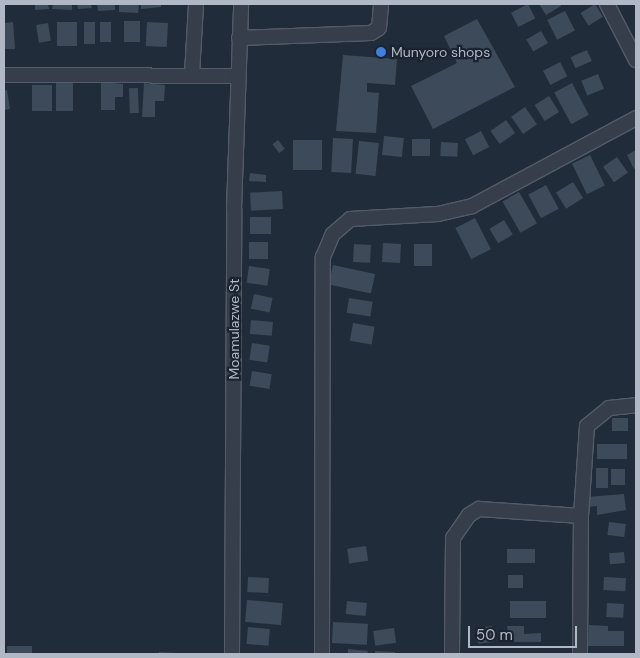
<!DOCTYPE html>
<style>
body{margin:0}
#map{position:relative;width:640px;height:658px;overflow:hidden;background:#212c3a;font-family:"DM Sans",sans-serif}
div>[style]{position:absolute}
.building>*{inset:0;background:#3d4a59;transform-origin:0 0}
.roads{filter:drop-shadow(1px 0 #535b68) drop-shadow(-1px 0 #535b68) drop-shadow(0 1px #535b68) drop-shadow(0 -1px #535b68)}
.minor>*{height:14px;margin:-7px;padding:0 7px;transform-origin:7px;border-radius:7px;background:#353e4a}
.dots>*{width:14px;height:14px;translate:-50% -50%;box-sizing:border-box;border:2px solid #1a232f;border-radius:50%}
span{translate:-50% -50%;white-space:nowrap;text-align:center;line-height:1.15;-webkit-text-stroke:4.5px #1a232f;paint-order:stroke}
.poi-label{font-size:14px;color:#b0b8c6}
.left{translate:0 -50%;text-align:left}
.street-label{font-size:14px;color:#b0b8c6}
.frame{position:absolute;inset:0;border:5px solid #b0b8c6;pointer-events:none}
.scale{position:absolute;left:468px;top:626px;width:109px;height:22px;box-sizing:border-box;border:2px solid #b0b8c6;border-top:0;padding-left:6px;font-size:15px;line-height:18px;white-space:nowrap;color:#b0b8c6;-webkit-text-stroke:4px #1a232f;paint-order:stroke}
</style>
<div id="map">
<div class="building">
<div style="clip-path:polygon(35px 4px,48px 4px,49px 9px,35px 10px)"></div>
<div style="clip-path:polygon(53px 4px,72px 4px,72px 10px,52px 9px)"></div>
<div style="clip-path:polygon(77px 4px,91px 4px,92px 8px,78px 9px)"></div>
<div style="clip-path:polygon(97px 4px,115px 4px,115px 10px,98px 11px)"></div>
<div style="clip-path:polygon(119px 4px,139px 4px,138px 13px,119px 12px)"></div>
<div style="clip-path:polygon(141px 4px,161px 4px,161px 7px,141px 9px)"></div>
<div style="left:528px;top:4px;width:16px;height:19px;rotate:63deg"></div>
<div style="clip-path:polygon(539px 4px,560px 4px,561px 6px,546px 15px)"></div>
<div style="left:595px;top:4px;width:15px;height:17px;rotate:58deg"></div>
<div style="left:565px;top:11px;width:22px;height:20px;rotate:63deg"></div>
<div style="clip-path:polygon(477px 19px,515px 87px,433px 129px,411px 86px,457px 63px,444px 36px)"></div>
<div style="left:124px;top:21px;width:16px;height:21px"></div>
<div style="clip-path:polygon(13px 22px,15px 49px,4px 49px,4px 23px)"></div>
<div style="left:57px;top:22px;width:20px;height:24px"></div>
<div style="left:84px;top:22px;width:11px;height:22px"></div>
<div style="left:100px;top:22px;width:11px;height:20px"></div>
<div style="left:147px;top:22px;width:21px;height:24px;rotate:3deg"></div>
<div style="left:48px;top:23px;width:18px;height:12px;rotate:81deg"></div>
<div style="left:541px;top:31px;width:14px;height:17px;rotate:60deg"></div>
<div style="left:587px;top:50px;width:12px;height:18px;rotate:66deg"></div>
<div style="clip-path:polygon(343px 55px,397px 59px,395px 85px,367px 83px,367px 92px,379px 93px,376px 133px,336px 131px)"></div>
<div style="left:560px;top:62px;width:16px;height:19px;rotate:63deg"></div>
<div style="left:598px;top:74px;width:16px;height:18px;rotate:68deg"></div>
<div style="clip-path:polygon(101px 82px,123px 84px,123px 97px,115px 97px,115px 110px,101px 110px)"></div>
<div style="left:56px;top:83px;width:17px;height:28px"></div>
<div style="clip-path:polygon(144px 83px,165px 85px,164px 101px,155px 101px,155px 117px,142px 117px)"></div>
<div style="left:572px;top:83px;width:36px;height:20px;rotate:62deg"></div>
<div style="left:32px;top:85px;width:20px;height:26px"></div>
<div style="left:138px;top:88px;width:25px;height:9px;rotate:88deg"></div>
<div style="clip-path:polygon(7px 90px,10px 109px,4px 110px,4px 91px)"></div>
<div style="left:549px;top:96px;width:19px;height:17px;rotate:58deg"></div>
<div style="left:525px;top:107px;width:21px;height:17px;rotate:55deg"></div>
<div style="left:506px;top:120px;width:16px;height:19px;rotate:55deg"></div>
<div style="left:481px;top:131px;width:18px;height:18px;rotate:63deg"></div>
<div style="left:384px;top:136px;width:20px;height:19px;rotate:6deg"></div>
<div style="left:333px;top:138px;width:20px;height:34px;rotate:3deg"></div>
<div style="left:412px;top:139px;width:18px;height:17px"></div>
<div style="left:278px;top:140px;width:11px;height:7px;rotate:52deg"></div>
<div style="left:293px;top:140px;width:29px;height:30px"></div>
<div style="left:359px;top:141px;width:20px;height:33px;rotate:6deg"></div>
<div style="left:441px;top:142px;width:17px;height:14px;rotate:3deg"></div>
<div style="clip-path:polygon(636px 150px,636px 168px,634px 169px,627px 155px)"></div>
<div style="left:590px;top:155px;width:34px;height:20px;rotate:64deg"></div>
<div style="left:617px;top:157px;width:19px;height:17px;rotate:55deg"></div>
<div style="clip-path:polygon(250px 173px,266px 175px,266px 182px,249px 181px)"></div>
<div style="left:573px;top:182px;width:19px;height:20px;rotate:58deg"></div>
<div style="left:546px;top:185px;width:27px;height:20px;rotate:62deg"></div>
<div style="left:282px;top:191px;width:18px;height:32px;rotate:87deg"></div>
<div style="left:519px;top:192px;width:36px;height:19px;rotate:60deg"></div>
<div style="left:250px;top:217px;width:21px;height:17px"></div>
<div style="left:475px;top:218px;width:35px;height:22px;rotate:63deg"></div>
<div style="left:504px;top:220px;width:17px;height:17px;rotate:59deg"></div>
<div style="left:249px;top:242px;width:19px;height:17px"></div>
<div style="left:383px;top:243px;width:18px;height:19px;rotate:3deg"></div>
<div style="left:354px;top:244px;width:17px;height:18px;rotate:3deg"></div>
<div style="left:414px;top:244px;width:18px;height:22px"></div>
<div style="left:333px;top:265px;width:43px;height:20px;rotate:12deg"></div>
<div style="left:249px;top:266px;width:21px;height:17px;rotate:8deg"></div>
<div style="left:254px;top:294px;width:19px;height:15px;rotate:12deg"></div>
<div style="left:349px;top:298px;width:24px;height:15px;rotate:9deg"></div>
<div style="left:251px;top:320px;width:22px;height:14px;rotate:5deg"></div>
<div style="left:353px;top:323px;width:22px;height:18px;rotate:10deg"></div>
<div style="left:252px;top:343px;width:18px;height:17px;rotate:9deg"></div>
<div style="left:252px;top:371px;width:20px;height:15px;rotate:9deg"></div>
<div style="left:612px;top:418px;width:16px;height:13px"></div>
<div style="left:597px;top:444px;width:30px;height:15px"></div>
<div style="left:596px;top:468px;width:12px;height:20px"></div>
<div style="left:611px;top:469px;width:14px;height:16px"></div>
<div style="clip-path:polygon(624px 494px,626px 510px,597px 515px,597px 506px,588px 507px,587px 497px)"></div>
<div style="left:609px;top:522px;width:17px;height:13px;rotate:7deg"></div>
<div style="left:366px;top:546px;width:15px;height:19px;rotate:82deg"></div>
<div style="left:535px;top:549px;width:14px;height:28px;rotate:90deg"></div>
<div style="left:624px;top:552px;width:11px;height:15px;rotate:85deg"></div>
<div style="left:508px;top:575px;width:15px;height:13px"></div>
<div style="left:248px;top:577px;width:21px;height:15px;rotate:3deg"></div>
<div style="left:604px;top:577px;width:22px;height:13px;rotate:3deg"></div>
<div style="left:247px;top:600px;width:36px;height:22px;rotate:5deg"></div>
<div style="left:347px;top:601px;width:20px;height:13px;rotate:6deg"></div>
<div style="left:510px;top:601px;width:36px;height:17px"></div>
<div style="left:607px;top:603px;width:17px;height:14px;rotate:3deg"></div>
<div style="left:333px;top:622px;width:35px;height:21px;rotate:3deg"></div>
<div style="clip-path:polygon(589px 625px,608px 626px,608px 631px,624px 631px,624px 646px,588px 646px)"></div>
<div style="left:492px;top:626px;width:16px;height:16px;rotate:83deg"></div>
<div style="clip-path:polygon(507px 626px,524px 626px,524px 634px,541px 633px,541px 642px,510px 642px)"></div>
<div style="left:248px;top:627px;width:22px;height:17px;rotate:5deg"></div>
<div style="left:394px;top:628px;width:15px;height:21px;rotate:82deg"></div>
<div style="left:7px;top:646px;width:25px;height:8px"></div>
<div style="clip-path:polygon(348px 649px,368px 651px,367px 654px,348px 654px)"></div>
<div style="clip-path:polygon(375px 651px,395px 652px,395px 654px,375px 654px)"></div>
<div style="clip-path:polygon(159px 652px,178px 653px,178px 654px,159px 654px)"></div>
</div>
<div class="roads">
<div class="minor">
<div style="left:607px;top:4px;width:63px;rotate:62.6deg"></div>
<div style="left:239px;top:38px;width:132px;rotate:-2.2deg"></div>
<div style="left:371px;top:33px;width:9px;rotate:-32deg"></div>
<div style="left:379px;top:28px;width:24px;rotate:-85deg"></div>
<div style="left:192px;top:74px;width:70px;rotate:-86.7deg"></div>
<div style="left:4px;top:75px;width:234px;rotate:0.2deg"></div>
<div style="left:232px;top:654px;width:445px;rotate:-89.7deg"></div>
<div style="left:234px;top:209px;width:205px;rotate:-88deg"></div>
<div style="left:322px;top:654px;width:397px;rotate:-89.9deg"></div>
<div style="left:323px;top:257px;width:25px;rotate:-67deg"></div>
<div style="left:333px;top:234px;width:23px;rotate:-41deg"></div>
<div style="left:350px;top:219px;width:88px;rotate:-3.3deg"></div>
<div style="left:438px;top:214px;width:35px;rotate:-13deg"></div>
<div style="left:472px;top:206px;width:186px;rotate:-28.2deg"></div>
<div style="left:452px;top:654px;width:116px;rotate:-89.5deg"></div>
<div style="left:453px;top:538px;width:28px;rotate:-55deg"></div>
<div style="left:469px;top:515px;width:12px;rotate:-31deg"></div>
<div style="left:479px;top:509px;width:102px;rotate:3.9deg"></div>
<div style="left:580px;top:654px;width:138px;rotate:-89.6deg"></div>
<div style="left:581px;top:516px;width:90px;rotate:-86.2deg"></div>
<div style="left:587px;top:426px;width:28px;rotate:-39deg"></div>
<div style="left:609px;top:408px;width:27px;rotate:-6deg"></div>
</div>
</div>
<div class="dots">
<div style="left:381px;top:52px;background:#3f7fe0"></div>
</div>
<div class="poi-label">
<span class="left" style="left:391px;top:52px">Munyoro shops</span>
</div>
<div class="street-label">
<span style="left:234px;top:329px;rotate:-90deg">Moamulazwe St</span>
</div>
<div class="frame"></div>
<div class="scale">50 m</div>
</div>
